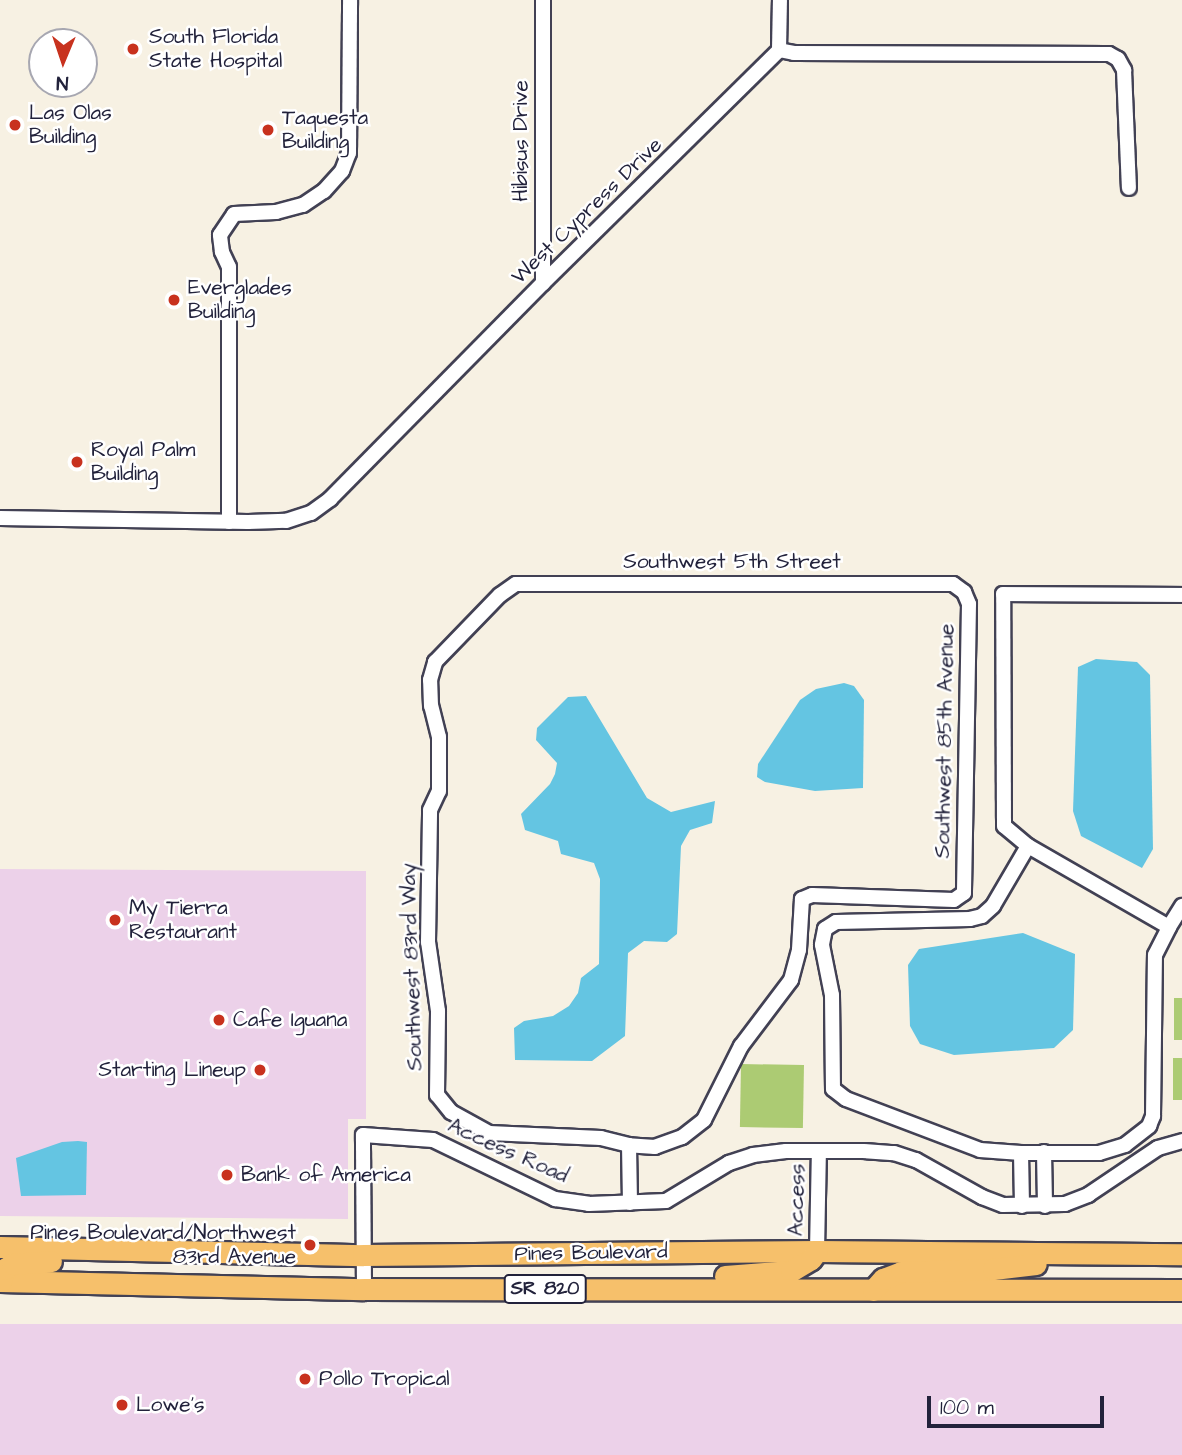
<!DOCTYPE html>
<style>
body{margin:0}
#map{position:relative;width:1182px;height:1455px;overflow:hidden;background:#f7f1e3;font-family:"Architects Daughter",sans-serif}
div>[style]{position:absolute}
.built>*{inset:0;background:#ecd1e9;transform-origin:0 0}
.green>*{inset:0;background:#accb73;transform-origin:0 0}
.water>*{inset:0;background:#64c5e2}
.roads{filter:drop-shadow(2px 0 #424154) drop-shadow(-2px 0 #424154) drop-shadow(0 2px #424154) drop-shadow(0 -2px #424154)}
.minor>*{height:14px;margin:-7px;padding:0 7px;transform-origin:7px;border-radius:7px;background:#fff}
.highway>*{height:21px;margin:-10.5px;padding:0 10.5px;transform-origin:10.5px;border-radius:10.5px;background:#f6c06b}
.dots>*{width:19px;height:19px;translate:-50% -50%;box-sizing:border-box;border:4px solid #fff;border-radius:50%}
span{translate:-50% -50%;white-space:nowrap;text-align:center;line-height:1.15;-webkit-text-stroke:5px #fff;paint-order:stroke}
.shield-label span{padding:2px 5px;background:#fff;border:2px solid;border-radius:5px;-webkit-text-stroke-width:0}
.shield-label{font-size:19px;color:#22223b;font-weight:700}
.poi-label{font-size:21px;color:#22223b}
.left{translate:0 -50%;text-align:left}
.right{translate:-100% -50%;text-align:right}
.street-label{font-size:21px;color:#22223b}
.north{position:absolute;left:28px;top:28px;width:70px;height:70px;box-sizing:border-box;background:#fff;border:2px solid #a7a7b1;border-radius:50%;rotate:182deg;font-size:19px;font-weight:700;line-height:28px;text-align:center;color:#22223b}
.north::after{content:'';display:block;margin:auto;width:24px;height:32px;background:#c8321e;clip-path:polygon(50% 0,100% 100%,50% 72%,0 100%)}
.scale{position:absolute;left:927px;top:1396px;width:177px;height:32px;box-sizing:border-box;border:4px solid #22223b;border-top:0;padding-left:9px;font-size:21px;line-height:24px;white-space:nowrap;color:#22223b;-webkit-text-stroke:5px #fff;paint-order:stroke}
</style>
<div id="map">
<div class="built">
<div style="clip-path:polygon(0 869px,366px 871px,366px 1119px,348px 1119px,348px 1219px,0 1216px)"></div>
<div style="left:0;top:1324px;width:1182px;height:131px"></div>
</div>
<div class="green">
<div style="left:1174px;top:998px;width:8px;height:42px"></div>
<div style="left:1173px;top:1058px;width:9px;height:42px"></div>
<div style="left:741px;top:1064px;width:63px;height:63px;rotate:1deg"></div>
</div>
<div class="water">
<div style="clip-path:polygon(1096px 659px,1137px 662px,1150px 675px,1153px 849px,1142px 868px,1081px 836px,1073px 811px,1078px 667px)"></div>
<div style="clip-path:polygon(844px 683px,854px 686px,864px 700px,863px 788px,815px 791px,765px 782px,757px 777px,758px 764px,800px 700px,816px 689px)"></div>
<div style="clip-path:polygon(586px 696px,647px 798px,671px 812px,715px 801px,712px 823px,690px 830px,681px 846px,677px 934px,667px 942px,644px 941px,628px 953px,625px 1036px,592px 1061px,515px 1060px,514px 1028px,524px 1021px,553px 1016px,569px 1006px,578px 993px,581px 978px,599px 964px,600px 879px,594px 863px,561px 854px,558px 841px,525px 830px,521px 814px,550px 784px,555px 774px,557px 763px,536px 740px,537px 728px,568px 697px)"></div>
<div style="clip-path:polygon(1023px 933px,1075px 954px,1073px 1030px,1054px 1048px,954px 1055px,920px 1044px,910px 1026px,908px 965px,919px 949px)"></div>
<div style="clip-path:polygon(78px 1141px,87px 1142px,86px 1195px,21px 1196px,16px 1158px,62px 1142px)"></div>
</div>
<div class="roads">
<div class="minor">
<div style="left:779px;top:50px;width:15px;rotate:11deg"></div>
<div style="left:794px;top:53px;width:315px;rotate:0.2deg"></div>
<div style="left:1109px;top:54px;width:10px;rotate:29deg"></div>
<div style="left:1118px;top:59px;width:13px;rotate:61deg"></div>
<div style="left:1124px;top:70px;width:118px;rotate:87.6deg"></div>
<div style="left:779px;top:50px;width:50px;rotate:-88.9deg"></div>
<div style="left:543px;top:283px;width:283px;rotate:-90deg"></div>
<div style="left:0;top:518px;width:248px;rotate:0.9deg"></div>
<div style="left:248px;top:522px;width:38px;rotate:-2deg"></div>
<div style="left:286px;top:521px;width:26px;rotate:-18deg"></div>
<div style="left:311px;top:513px;width:24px;rotate:-36deg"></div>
<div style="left:330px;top:499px;width:303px;rotate:-45.4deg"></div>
<div style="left:543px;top:283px;width:332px;rotate:-44.6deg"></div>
<div style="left:229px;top:522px;width:255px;rotate:-90deg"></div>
<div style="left:229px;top:267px;width:17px;rotate:-115deg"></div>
<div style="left:222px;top:252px;width:17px;rotate:-97deg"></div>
<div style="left:220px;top:235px;width:25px;rotate:-56deg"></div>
<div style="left:234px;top:214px;width:42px;rotate:-2.7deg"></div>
<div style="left:276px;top:212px;width:28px;rotate:-15deg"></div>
<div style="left:303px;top:205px;width:25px;rotate:-34deg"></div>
<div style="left:324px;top:191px;width:27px;rotate:-48deg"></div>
<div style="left:342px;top:171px;width:19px;rotate:-69deg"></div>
<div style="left:349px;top:153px;width:153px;rotate:-89.6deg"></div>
<div style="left:1028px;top:846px;width:69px;rotate:120.3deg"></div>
<div style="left:993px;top:906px;width:15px;rotate:138deg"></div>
<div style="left:982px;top:916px;width:12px;rotate:166deg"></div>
<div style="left:970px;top:919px;width:134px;rotate:178.7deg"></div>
<div style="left:836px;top:922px;width:13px;rotate:148deg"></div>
<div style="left:825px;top:929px;width:16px;rotate:101deg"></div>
<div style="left:822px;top:945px;width:51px;rotate:78.7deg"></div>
<div style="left:832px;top:995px;width:94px;rotate:89.4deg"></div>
<div style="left:833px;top:1089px;width:16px;rotate:38deg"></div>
<div style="left:846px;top:1099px;width:143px;rotate:20.8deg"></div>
<div style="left:980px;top:1150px;width:41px;rotate:4.2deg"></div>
<div style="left:1021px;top:1153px;width:78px"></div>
<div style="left:1099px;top:1153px;width:27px;rotate:-17deg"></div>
<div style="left:1125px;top:1145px;width:31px;rotate:-38deg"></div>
<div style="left:1149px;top:1126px;width:11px;rotate:-68deg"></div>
<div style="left:1153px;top:1116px;width:161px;rotate:-89.3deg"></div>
<div style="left:1155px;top:955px;width:31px;rotate:-63deg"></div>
<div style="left:1169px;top:927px;width:163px;rotate:-150.1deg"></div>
<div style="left:1028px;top:846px;width:31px;rotate:-140deg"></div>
<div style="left:1004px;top:826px;width:232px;rotate:-90.2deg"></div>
<div style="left:1003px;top:594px;width:179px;rotate:0.3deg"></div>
<div style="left:1169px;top:927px;width:25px;rotate:-58deg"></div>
<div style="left:629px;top:1145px;width:29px;rotate:-166deg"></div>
<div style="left:601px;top:1138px;width:112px;rotate:-177.4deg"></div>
<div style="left:489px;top:1133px;width:43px;rotate:-151.1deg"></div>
<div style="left:451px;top:1112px;width:22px;rotate:-129deg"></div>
<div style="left:437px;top:1095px;width:84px;rotate:-89.3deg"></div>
<div style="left:438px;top:1011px;width:70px;rotate:-98.2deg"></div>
<div style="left:428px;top:942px;width:132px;rotate:-89.1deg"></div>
<div style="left:430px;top:810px;width:21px;rotate:-65deg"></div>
<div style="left:439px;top:791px;width:54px;rotate:-90deg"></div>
<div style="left:439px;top:737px;width:32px;rotate:-104deg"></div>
<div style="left:431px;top:706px;width:26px;rotate:-92deg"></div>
<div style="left:430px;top:680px;width:19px;rotate:-74deg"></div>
<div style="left:435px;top:662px;width:93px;rotate:-45.9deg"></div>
<div style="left:500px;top:595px;width:19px;rotate:-35deg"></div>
<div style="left:516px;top:584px;width:437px"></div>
<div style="left:953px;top:584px;width:14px;rotate:36deg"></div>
<div style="left:964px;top:592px;width:13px;rotate:67deg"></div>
<div style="left:969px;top:604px;width:289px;rotate:91deg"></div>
<div style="left:964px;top:893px;width:12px;rotate:145deg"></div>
<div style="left:954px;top:900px;width:142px;rotate:-178deg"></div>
<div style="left:812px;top:895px;width:11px;rotate:158deg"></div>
<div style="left:802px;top:899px;width:51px;rotate:93.4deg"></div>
<div style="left:799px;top:950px;width:31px;rotate:105deg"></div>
<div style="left:791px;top:980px;width:83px;rotate:127.1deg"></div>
<div style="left:741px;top:1046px;width:83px;rotate:116.6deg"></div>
<div style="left:704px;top:1120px;width:28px;rotate:142deg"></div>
<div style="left:682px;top:1137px;width:29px;rotate:160deg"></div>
<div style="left:655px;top:1147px;width:26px;rotate:-176deg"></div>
<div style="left:629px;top:1145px;width:58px;rotate:89deg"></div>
<div style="left:1044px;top:1152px;width:54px;rotate:88.9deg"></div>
<div style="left:1021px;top:1153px;width:53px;rotate:88.9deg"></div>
<div style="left:817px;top:1251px;width:100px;rotate:-88.9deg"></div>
<div style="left:364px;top:1289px;width:154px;rotate:-90.4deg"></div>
<div style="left:363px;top:1135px;width:70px;rotate:4.1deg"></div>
<div style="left:433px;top:1140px;width:136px;rotate:25.8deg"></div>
<div style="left:555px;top:1199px;width:34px;rotate:8deg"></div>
<div style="left:589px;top:1204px;width:77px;rotate:-2.2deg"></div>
<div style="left:666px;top:1201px;width:74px;rotate:-31.1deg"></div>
<div style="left:729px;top:1163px;width:25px;rotate:-18deg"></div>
<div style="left:753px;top:1155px;width:33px;rotate:-7deg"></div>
<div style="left:786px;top:1151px;width:77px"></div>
<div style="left:863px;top:1151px;width:31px;rotate:4deg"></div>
<div style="left:894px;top:1153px;width:23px;rotate:18deg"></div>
<div style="left:916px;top:1160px;width:76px;rotate:29.3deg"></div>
<div style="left:982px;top:1197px;width:22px;rotate:21deg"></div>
<div style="left:1003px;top:1205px;width:62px;rotate:-0.9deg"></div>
<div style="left:1065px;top:1204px;width:25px;rotate:-21deg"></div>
<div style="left:1088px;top:1195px;width:84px;rotate:-33.9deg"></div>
<div style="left:1158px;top:1148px;width:25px;rotate:-16deg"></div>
</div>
<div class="highway">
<div style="left:0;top:1247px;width:363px;rotate:1.3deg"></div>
<div style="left:363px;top:1255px;width:454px;rotate:-0.5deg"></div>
<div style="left:817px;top:1251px;width:365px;rotate:0.5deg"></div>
<div style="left:725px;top:1276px;width:66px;rotate:-4.3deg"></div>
<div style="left:791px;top:1271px;width:23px;rotate:-31deg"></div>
<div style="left:811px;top:1259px;width:10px;rotate:-53deg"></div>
<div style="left:0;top:1281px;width:364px;rotate:1.3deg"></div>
<div style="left:364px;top:1289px;width:818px;rotate:0.07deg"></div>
<div style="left:1px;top:1281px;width:13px;rotate:-72deg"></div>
<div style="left:5px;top:1269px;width:9px;rotate:-36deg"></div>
<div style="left:12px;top:1264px;width:39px;rotate:-4deg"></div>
<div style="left:873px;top:1290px;width:15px;rotate:-48deg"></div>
<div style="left:883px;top:1279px;width:19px;rotate:-21deg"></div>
<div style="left:901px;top:1272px;width:92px;rotate:-1.9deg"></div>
<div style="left:993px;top:1269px;width:43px;rotate:-6.6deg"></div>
</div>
</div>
<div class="dots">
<div style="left:133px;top:49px;background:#c8321e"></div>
<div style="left:15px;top:125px;background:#c8321e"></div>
<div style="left:268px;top:130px;background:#c8321e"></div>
<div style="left:174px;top:300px;background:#c8321e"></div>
<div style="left:77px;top:462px;background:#c8321e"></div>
<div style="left:115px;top:920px;background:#c8321e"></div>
<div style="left:219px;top:1020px;background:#c8321e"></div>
<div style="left:260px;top:1070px;background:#c8321e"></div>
<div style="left:227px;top:1175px;background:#c8321e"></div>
<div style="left:310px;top:1245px;background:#c8321e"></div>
<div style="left:305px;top:1379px;background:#c8321e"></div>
<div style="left:122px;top:1405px;background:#c8321e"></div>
</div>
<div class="shield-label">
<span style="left:545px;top:1289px">SR 820</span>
</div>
<div class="poi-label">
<span class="left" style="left:149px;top:49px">South Florida<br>State Hospital</span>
<span class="left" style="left:29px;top:125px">Las Olas<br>Building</span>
<span class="left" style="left:282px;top:130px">Taquesta<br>Building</span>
<span class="left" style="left:188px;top:300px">Everglades<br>Building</span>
<span class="left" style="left:91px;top:462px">Royal Palm<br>Building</span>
<span class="left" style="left:129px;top:920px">My Tierra<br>Restaurant</span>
<span class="left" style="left:233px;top:1020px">Cafe Iguana</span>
<span class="right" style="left:246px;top:1070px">Starting Lineup</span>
<span class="left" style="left:241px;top:1175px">Bank of America</span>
<span class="right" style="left:296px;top:1245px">Pines Boulevard/Northwest<br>83rd Avenue</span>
<span class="left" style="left:319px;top:1379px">Pollo Tropical</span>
<span class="left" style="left:136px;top:1405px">Lowe's</span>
</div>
<div class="street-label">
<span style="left:521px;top:141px;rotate:-90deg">Hibisus Drive</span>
<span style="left:587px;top:211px;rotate:-44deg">West Cypress Drive</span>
<span style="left:732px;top:562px">Southwest 5th Street</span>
<span style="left:945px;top:741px;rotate:-89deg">Southwest 85th Avenue</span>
<span style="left:412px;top:967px;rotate:-92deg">Southwest 83rd Way</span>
<span style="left:508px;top:1151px;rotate:24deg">Access Road</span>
<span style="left:797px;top:1200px;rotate:-89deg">Access</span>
<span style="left:591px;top:1253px;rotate:-1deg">Pines Boulevard</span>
</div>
<div class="north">N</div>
<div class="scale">100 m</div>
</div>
